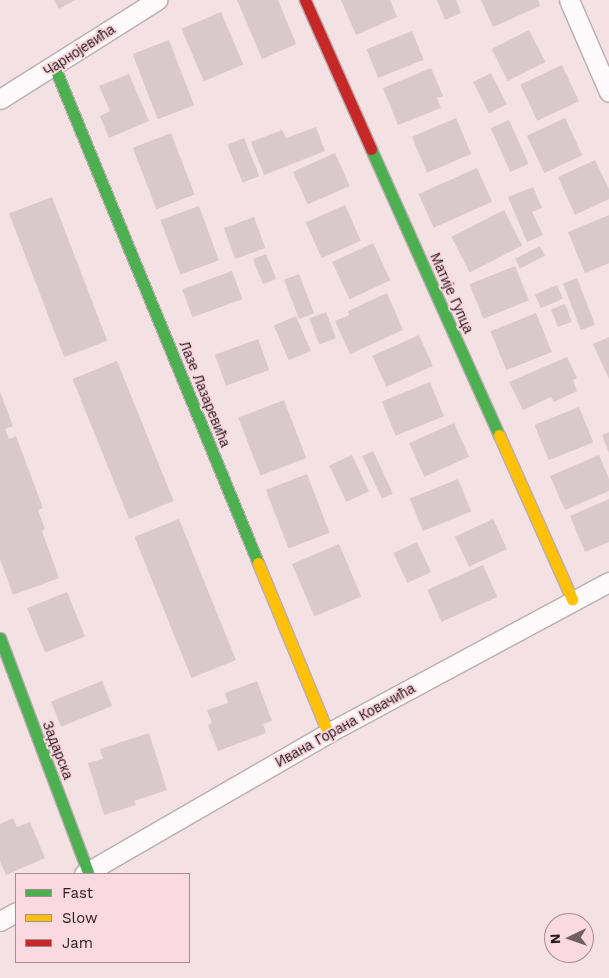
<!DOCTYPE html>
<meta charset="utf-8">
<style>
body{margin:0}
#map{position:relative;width:609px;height:978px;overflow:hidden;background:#f3e1e4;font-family:"Work Sans",sans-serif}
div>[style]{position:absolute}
.building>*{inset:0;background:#d9c9cc;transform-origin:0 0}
.roads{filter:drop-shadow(1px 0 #bbacaf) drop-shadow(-1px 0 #bbacaf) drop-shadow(0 1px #bbacaf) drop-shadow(0 -1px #bbacaf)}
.street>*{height:19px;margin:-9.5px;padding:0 9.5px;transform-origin:9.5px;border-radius:9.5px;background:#fdfafb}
.fast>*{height:11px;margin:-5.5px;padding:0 5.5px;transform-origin:5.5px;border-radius:5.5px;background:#4caf50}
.slow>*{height:11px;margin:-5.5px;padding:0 5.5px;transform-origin:5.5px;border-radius:5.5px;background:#ffc107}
.jam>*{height:11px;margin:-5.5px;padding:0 5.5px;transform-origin:5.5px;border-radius:5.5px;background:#c62828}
span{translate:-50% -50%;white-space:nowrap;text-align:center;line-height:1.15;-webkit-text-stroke:4px #fbd9e0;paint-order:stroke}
.street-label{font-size:14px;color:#2a1b1f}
.legend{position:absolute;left:15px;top:873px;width:175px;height:90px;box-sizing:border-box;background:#fbd9e0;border:1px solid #a78d93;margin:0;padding:6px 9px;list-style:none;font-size:15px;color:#2a1b1f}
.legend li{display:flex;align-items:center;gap:10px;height:25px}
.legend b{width:25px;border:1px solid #a78d93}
.north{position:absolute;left:544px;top:913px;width:50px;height:50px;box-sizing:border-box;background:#fbd9e0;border:1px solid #a78d93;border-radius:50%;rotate:267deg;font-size:14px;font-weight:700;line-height:20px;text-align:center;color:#2a1b1f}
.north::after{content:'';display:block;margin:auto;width:18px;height:22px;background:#706064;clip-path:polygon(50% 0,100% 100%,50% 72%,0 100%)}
</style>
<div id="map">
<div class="building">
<div style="clip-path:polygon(54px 0,75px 0,59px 9px)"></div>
<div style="clip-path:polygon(237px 0,278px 0,296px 44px,262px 59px)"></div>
<div style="clip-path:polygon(341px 0,390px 0,397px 17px,356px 35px)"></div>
<div style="clip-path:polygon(437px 0,456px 0,461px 13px,445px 20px)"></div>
<div style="clip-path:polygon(481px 0,538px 0,540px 6px,493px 27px)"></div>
<div style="left:221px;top:12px;width:57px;height:43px;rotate:67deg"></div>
<div style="left:529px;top:30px;width:36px;height:42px;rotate:63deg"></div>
<div style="left:412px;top:31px;width:31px;height:49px;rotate:68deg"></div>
<div style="left:169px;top:40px;width:70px;height:39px;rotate:69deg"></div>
<div style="left:562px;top:65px;width:40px;height:46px;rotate:65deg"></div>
<div style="clip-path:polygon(431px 68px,443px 96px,437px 98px,441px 108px,398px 125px,383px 88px)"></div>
<div style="left:491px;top:73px;width:35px;height:20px;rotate:63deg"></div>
<div style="clip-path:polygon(129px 74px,149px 121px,109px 138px,100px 116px,110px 111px,99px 86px)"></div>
<div style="left:456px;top:118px;width:39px;height:48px;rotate:67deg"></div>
<div style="left:565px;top:118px;width:41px;height:42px;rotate:65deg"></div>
<div style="left:509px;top:120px;width:48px;height:20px;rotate:66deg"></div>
<div style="clip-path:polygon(316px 127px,325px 151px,264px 175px,251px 142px,282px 130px,286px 138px)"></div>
<div style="left:171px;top:133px;width:66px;height:41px;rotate:69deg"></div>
<div style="left:244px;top:138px;width:41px;height:18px;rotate:68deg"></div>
<div style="left:335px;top:153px;width:36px;height:46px;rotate:66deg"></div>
<div style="clip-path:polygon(595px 160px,609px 189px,609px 199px,575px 215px,558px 177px)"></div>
<div style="left:477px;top:168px;width:37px;height:64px;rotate:66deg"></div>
<div style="clip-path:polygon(533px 187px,542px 208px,532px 212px,543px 235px,527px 242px,508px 197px)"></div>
<div style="left:52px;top:197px;width:154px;height:46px;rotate:69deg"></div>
<div style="left:345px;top:205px;width:39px;height:43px;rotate:66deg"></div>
<div style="left:199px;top:206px;width:58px;height:41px;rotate:70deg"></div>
<div style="left:504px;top:210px;width:40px;height:59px;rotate:63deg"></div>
<div style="clip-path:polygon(609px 215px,609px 263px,585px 273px,568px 232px)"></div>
<div style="left:254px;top:217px;width:33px;height:32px;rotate:70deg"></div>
<div style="left:373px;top:243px;width:41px;height:45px;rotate:65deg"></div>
<div style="left:540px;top:246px;width:11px;height:28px;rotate:63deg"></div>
<div style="left:266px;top:254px;width:27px;height:14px;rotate:68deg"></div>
<div style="left:515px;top:266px;width:37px;height:49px;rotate:68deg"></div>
<div style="left:232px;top:271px;width:30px;height:53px;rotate:70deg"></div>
<div style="left:299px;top:274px;width:42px;height:16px;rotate:69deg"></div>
<div style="left:577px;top:278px;width:50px;height:15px;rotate:69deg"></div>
<div style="left:557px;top:285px;width:15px;height:24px;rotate:67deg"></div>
<div style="clip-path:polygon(387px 293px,403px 330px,350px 354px,335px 321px,349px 315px,348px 311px)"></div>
<div style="left:565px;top:304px;width:19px;height:15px;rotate:69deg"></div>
<div style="left:326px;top:312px;width:28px;height:18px;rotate:69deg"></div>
<div style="left:536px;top:313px;width:42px;height:49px;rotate:68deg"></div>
<div style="left:296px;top:316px;width:38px;height:24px;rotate:67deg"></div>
<div style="left:419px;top:335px;width:34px;height:51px;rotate:66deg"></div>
<div style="clip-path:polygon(609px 337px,609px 379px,593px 344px)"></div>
<div style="left:258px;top:339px;width:33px;height:46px;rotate:70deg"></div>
<div style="clip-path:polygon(567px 357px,577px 378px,573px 380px,577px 391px,554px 402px,551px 397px,523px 410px,509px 382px)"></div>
<div style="left:117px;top:361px;width:151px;height:48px;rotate:68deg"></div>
<div style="left:430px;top:382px;width:37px;height:52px;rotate:68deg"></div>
<div style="clip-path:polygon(0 392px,13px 426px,5px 429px,9px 439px,16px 436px,43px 508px,38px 510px,45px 529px,42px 531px,59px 578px,13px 595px,0 559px)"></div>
<div style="left:284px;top:400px;width:62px;height:49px;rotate:69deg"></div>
<div style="left:579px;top:407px;width:38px;height:48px;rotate:68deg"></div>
<div style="left:454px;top:423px;width:37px;height:49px;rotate:66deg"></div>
<div style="clip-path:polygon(609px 432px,609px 453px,602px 435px)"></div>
<div style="left:373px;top:451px;width:47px;height:12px;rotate:65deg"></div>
<div style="left:352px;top:455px;width:40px;height:25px;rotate:65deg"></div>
<div style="clip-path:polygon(599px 455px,609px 479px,609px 491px,565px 510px,550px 476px)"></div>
<div style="left:307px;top:474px;width:63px;height:44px;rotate:69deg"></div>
<div style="left:458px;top:479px;width:35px;height:52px;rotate:68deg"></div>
<div style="clip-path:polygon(609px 499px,609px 542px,585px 552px,570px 516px)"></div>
<div style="left:179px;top:519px;width:152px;height:48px;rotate:68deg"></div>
<div style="left:493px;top:519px;width:33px;height:42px;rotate:65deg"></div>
<div style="left:417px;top:542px;width:33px;height:26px;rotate:65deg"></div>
<div style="left:339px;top:544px;width:57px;height:51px;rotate:67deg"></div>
<div style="left:483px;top:565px;width:35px;height:61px;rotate:66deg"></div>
<div style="left:67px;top:592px;width:48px;height:43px;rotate:68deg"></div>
<div style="left:102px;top:681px;width:27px;height:55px;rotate:68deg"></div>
<div style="clip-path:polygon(257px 681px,272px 721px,263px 724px,266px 733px,218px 751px,208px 725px,212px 723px,207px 710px,228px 703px,225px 693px)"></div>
<div style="clip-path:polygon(149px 733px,167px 790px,134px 801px,136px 805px,104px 815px,88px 763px,103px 759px,100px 749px)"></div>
<div style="clip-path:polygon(13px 818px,17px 827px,30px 822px,45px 858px,6px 875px,0 861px,0 824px)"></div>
</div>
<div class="roads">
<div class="street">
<div style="left:569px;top:0;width:100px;rotate:66.5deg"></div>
<div style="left:0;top:99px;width:186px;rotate:-32.2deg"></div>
<div style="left:84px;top:874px;width:282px;rotate:-30deg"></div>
<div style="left:328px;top:733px;width:319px;rotate:-28.3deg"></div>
<div style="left:0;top:921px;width:18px;rotate:-29deg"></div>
</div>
<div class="fast">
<div style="left:54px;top:66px;width:537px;rotate:67.68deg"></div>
<div style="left:371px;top:149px;width:313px;rotate:65.9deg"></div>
<div style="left:0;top:638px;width:250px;rotate:69.4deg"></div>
</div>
<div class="slow">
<div style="left:499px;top:435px;width:180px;rotate:66deg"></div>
<div style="left:258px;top:563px;width:184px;rotate:67.6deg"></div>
</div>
<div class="jam">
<div style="left:305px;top:0;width:163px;rotate:66.1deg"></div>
</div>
</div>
<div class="street-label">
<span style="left:79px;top:50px;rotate:-33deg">Чарнојевића</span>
<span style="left:452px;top:293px;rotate:66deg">Матије Гупца</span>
<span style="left:205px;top:394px;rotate:68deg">Лазе Лазаревића</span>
<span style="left:345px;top:725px;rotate:-29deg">Ивана Горана Ковачића</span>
<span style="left:58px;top:750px;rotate:69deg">Задарска</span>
</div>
<ul class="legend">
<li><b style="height:6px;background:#4caf50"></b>Fast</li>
<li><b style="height:6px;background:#ffc107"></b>Slow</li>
<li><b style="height:6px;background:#c62828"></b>Jam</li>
</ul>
<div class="north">N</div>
</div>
